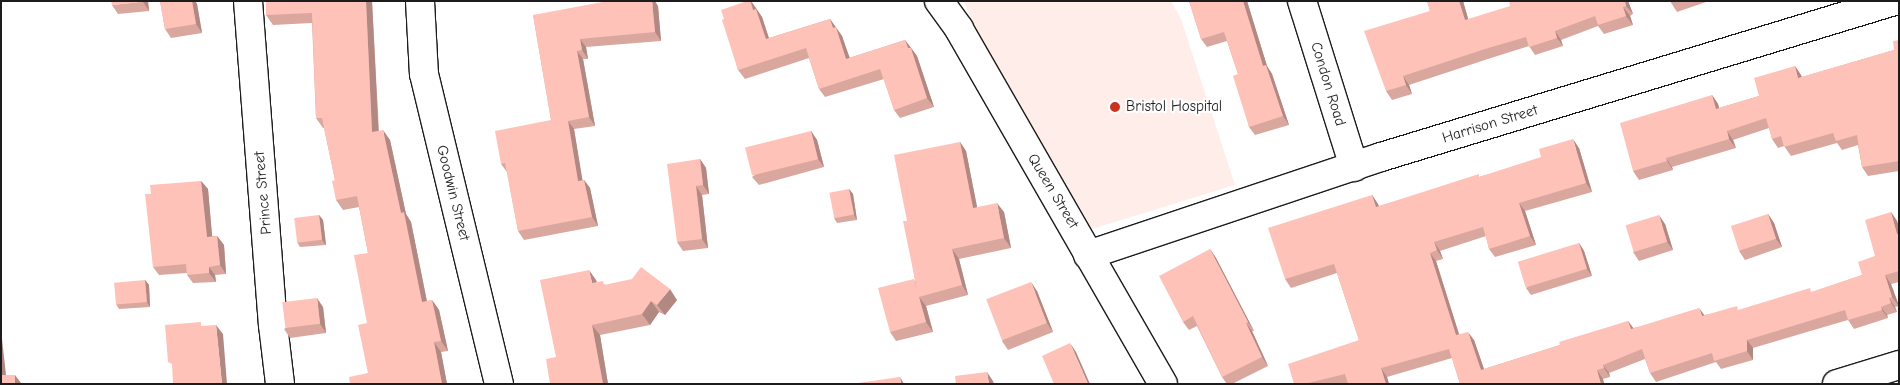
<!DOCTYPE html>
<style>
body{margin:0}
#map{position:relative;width:1900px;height:385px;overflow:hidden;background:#fff;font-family:"Comic Neue",sans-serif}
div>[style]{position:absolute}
.built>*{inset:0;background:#ffedea}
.roads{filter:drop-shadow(1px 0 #1c1c1c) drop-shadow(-1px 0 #1c1c1c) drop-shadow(0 1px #1c1c1c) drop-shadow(0 -1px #1c1c1c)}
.minor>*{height:28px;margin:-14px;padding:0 14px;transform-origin:14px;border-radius:14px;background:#fff}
.wall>*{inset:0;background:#daa79f}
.shaded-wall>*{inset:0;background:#b28882}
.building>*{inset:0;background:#fec2b9;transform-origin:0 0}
.dots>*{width:14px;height:14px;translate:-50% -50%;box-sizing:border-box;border:2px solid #fff;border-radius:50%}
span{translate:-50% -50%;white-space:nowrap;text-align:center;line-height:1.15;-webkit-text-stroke:4.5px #fff;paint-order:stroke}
.street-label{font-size:15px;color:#1c1c1c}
.poi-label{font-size:15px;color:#1c1c1c}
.left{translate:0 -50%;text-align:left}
.frame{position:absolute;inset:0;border:2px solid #1c1c1c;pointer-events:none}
</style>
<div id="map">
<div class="built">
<div style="clip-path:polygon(964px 1px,1171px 1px,1181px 19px,1235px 185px,1092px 229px,975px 29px)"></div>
</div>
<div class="roads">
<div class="minor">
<div style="left:248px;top:1px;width:325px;rotate:85.6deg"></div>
<div style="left:273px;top:325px;width:59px;rotate:83.2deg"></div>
<div style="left:420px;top:1px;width:73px;rotate:86.9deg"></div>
<div style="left:424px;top:74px;width:319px;rotate:76.4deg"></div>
<div style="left:939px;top:1px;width:34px;rotate:54deg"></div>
<div style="left:959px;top:29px;width:409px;rotate:60.1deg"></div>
<div style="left:1302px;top:1px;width:174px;rotate:72.6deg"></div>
<div style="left:1088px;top:255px;width:309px;rotate:-18.5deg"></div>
<div style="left:1381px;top:157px;width:536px;rotate:-16.91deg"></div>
<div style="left:1837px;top:384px;width:65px;rotate:-17deg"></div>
</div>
</div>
<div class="wall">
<div style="clip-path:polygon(148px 1px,149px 11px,118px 14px,112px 5px)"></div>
<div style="clip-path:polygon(160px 1px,195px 1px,197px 4px,202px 33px,171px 38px,165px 29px)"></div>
<div style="clip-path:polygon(266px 1px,372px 1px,379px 131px,390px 140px,406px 214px,411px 222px,427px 301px,432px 300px,439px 310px,448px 351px,441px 352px,447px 384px,350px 384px,368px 373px,367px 323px,368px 253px,359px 207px,343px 210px,336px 200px,335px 180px,324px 128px,323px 128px,316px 118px,312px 23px,273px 25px,266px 15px)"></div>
<div style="clip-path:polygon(751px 1px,762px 17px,769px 38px,830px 19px,842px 36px,849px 58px,905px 40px,917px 56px,934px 107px,900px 118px,894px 110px,884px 79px,825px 97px,819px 89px,809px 58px,745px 79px,738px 70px,724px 19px)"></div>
<div style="clip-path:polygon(1189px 1px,1247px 1px,1267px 66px,1272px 74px,1289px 125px,1255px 135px,1249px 127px,1238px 74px,1227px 41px,1207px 47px,1201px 39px)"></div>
<div style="clip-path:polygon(1427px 1px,1463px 1px,1468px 19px,1628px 1px,1633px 14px,1630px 16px,1633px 25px,1604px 34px,1598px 26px,1561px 40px,1563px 46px,1535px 55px,1529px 46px,1491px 58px,1409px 85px,1412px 94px,1392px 100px,1386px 91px,1430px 11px)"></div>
<div style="clip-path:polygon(1670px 1px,1706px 1px,1706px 2px,1677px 12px)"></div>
<div style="clip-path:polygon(658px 6px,661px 41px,586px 47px,588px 59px,583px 59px,595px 126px,574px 129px,582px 180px,584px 180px,590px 188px,598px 226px,524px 240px,518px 231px,507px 172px,501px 164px,551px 120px,533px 15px)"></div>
<div style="clip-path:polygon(1899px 40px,1899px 171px,1868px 176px,1862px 167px,1858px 145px,1842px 150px,1837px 143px,1791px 156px,1784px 146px,1778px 148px,1772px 139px,1769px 128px,1733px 140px,1736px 148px,1672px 167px,1673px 170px,1639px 180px,1633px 171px,1712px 95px,1718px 104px,1719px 108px,1759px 96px,1795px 66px,1802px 77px,1894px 50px)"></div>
<div style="clip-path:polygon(811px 131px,817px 140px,824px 167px,759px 185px,752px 177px)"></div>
<div style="clip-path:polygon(960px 142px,966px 151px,977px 207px,1004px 212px,1011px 248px,959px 259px,968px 295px,926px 306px,933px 332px,896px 341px,890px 332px,915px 280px,907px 221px)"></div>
<div style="clip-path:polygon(1579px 148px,1592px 192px,1525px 211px,1536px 245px,1495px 257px,1489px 249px,1486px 236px,1440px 251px,1443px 259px,1436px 261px,1459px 334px,1474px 340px,1484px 369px,1560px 345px,1628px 321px,1633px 328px,1704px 315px,1740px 310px,1813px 292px,1862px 275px,1875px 256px,1891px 212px,1897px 221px,1899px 227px,1899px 282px,1891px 284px,1899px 306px,1895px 307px,1897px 312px,1887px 315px,1888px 318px,1854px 329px,1848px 320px,1753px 348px,1753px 360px,1721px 369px,1716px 362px,1656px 382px,1650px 373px,1645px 359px,1609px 373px,1610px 377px,1603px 379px,1604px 384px,1460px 384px,1452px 358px,1387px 377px,1389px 384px,1294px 384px,1359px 340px,1337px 273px,1291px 288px,1285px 279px,1372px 195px,1379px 206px)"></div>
<div style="clip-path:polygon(700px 159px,706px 168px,709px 194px,702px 195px,708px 248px,683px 251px,677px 242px)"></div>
<div style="clip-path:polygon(201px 181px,208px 189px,212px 236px,217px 236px,224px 245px,226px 274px,215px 275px,216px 282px,193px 283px,187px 275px,187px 273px,159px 275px,153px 267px,151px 194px)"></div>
<div style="clip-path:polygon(849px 189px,853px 194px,857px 220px,837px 223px,834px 218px)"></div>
<div style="clip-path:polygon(1768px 214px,1774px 223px,1782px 247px,1745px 260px,1739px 251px)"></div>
<div style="clip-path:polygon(319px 215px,323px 220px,326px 245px,300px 247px,297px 242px)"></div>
<div style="clip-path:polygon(1665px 224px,1673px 250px,1639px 261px,1633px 252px)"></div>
<div style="clip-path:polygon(1579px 243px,1584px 251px,1592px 276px,1531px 295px,1526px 288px)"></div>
<div style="clip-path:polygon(1210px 249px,1216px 258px,1254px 331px,1252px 331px,1268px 366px,1232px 384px,1227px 384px,1222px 377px,1197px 326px,1189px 330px,1183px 322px)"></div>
<div style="clip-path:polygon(145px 280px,149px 285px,150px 307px,119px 309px,116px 304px)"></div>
<div style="clip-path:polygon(596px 280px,597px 282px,606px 285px,677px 300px,665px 315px,659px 312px,650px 325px,600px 335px,608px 384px,550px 384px,556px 357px)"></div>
<div style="clip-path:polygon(1037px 291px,1053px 332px,1008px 350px,1002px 341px)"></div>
<div style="clip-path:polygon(323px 307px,326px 333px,290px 338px,284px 329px)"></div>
</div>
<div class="shaded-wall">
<div style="clip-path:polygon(143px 1px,148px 1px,149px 11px,143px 2px)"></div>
<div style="clip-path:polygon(192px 1px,195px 1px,197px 4px,202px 33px,196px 24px)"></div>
<div style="clip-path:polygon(366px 1px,372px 1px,379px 142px,372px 132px)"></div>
<div style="clip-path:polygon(652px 1px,655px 1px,658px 6px,661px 41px,655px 32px)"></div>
<div style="clip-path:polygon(751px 1px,762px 17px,772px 48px,766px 39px,753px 10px)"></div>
<div style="clip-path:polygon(1243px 1px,1247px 1px,1267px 66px,1272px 74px,1289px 125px,1283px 116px,1263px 66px)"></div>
<div style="clip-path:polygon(1459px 1px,1463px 1px,1471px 29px,1465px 20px)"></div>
<div style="clip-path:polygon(1625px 1px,1628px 1px,1633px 14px,1626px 6px)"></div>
<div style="clip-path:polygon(1623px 7px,1630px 16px,1633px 25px,1626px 16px)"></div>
<div style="clip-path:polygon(830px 19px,842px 36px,853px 67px,846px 59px,833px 28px)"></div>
<div style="clip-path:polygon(1555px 31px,1561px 40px,1563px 46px,1557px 38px)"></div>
<div style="clip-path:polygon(580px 39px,586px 47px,588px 59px,582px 50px)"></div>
<div style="clip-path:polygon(905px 40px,917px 56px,934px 107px,927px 98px)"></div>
<div style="clip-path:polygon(577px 51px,583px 59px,595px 126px,589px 117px)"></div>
<div style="clip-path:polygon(1795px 66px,1801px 75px,1805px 87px,1798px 78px)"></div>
<div style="clip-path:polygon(1403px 76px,1409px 85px,1412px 94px,1406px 85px)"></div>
<div style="clip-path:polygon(1712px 95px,1718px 104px,1722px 118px,1716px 109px)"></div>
<div style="clip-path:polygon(568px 121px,574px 129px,584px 189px,578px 181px)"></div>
<div style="clip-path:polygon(383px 130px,390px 140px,406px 214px,411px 222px,429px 312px,422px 302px,401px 213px)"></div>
<div style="clip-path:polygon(811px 131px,817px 140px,824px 167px,818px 159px)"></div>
<div style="clip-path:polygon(1727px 131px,1733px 140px,1736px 148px,1729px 139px)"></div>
<div style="clip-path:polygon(1573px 139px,1579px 148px,1592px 192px,1586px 183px)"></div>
<div style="clip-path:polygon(960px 142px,966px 151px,979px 217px,973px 208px)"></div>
<div style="clip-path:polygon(1666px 158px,1672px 167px,1673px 170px,1667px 161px)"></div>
<div style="clip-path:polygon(700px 159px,706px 168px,709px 194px,703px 185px)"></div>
<div style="clip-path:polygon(584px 180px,590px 188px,598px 226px,592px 217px)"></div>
<div style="clip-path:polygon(201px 181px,208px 189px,213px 246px,207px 237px)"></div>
<div style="clip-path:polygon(696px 186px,702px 195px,708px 248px,702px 239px)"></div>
<div style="clip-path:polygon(849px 189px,853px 194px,857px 220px,854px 215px)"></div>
<div style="clip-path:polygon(1372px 195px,1378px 204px,1382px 216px,1376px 207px)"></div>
<div style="clip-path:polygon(997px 203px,1004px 212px,1011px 248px,1004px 238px)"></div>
<div style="clip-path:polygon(1519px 203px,1525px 211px,1536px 245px,1530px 236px)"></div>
<div style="clip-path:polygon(1891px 212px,1897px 221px,1899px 227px,1899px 237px,1897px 234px)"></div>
<div style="clip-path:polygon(1768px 214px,1774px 223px,1782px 247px,1776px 239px)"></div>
<div style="clip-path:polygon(319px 215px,323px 220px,326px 245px,322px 240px)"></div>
<div style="clip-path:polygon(1659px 215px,1665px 224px,1673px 250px,1667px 242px)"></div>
<div style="clip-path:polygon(217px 236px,224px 245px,226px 274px,220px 265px)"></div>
<div style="clip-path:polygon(1434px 242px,1440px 251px,1443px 259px,1437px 250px)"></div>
<div style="clip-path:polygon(1579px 243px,1584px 251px,1592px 276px,1587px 269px)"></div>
<div style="clip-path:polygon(952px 249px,959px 259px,968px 295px,962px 285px)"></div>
<div style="clip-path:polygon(1210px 249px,1216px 258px,1254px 331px,1248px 322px)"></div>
<div style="clip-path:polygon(1430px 253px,1436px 261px,1462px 344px,1456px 335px)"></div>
<div style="clip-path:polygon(209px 267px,215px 275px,216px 282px,209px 273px)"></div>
<div style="clip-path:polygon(589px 270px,596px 280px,599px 294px,592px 283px)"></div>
<div style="clip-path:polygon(1885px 275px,1891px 284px,1899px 306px,1892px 297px)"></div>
<div style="clip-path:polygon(145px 280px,149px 285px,150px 307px,147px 302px)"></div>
<div style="clip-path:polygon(1031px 282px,1037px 291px,1053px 332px,1047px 323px)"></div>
<div style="clip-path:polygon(670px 289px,677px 300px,665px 315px,657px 305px)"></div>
<div style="clip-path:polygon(919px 297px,926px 306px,933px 332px,926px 322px)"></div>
<div style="clip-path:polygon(317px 298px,323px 307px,326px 333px,320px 324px)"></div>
<div style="clip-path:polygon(1889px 298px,1895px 307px,1897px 312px,1891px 303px)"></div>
<div style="clip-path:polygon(432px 300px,439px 310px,448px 351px,441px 341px)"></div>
<div style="clip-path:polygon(651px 301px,659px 312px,650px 325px,642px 314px)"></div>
<div style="clip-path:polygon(1881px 307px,1887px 315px,1888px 318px,1882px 310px)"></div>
<div style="clip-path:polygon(1699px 308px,1705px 316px,1702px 316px)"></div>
<div style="clip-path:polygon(1628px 321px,1634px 329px,1631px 329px)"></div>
<div style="clip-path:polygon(1246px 323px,1252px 331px,1268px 366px,1262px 357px)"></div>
<div style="clip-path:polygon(216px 325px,223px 334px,227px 384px,222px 384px)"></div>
<div style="clip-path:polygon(592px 325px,600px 335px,608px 384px,603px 384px)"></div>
<div style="clip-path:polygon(1px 330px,7px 384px,1px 377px)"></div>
<div style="clip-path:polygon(1468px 332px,1474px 340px,1487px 378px,1481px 370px)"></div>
<div style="clip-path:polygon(1747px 340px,1753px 348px,1753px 360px,1747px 351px)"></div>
<div style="clip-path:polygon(434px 342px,441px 352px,447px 384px,442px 384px)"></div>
<div style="clip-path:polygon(1070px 343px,1076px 352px,1090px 384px,1088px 384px)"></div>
<div style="clip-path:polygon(1603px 365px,1609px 373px,1610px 377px,1604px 368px)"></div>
<div style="clip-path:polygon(1381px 368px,1387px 377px,1389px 384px,1386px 384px)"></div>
<div style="clip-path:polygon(1597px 370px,1603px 379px,1604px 384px,1601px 384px)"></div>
<div style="clip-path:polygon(987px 372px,993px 381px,994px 384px,989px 384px)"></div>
<div style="clip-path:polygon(15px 375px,21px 383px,21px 384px,15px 384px)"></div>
<div style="clip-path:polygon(900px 377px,904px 384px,901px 384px)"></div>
</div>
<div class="building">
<div style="clip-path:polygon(111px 1px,143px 1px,143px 2px,112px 5px)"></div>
<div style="clip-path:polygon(160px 1px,192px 1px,196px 24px,165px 29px)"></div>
<div style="clip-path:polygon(266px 1px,366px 1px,372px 132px,383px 130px,401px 213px,404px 212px,422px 302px,432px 300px,441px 341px,434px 342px,442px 384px,350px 384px,349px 377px,368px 373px,358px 325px,367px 323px,354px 255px,368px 253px,357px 196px,336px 200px,332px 181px,335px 180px,322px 118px,316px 118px,312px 13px,266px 15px)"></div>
<div style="clip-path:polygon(608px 1px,652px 1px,655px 32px,580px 39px,582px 50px,577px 51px,589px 117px,568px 121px,578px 181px,584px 180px,592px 217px,518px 231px,505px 163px,501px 164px,495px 131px,551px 120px,533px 15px)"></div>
<div style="clip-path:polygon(747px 1px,750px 1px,753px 10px,756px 9px,766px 39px,830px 19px,833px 28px,836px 27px,846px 59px,905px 40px,908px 48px,911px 48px,927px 98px,894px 110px,880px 69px,819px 89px,806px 48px,738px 70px,722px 20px,724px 19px,721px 10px)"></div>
<div style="clip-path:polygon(1189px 1px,1243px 1px,1263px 66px,1266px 65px,1283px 116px,1249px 127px,1233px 76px,1238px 74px,1224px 32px,1201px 39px)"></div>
<div style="clip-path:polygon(1427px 1px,1459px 1px,1465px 20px,1510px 6px,1509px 1px,1625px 1px,1626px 6px,1623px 7px,1626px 16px,1598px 25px,1595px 16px,1555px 31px,1557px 38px,1529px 47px,1526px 37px,1485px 49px,1403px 76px,1406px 85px,1386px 91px,1364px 31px,1430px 11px)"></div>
<div style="clip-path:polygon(1899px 40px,1899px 161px,1862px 167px,1857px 135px,1836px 141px,1833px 133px,1784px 147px,1781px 136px,1772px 139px,1766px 118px,1727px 131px,1729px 139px,1666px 158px,1667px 161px,1633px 171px,1620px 123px,1712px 95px,1716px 109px,1759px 96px,1754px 78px,1795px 66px,1798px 78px,1894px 50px,1893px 41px)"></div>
<div style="left:811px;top:131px;width:29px;height:68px;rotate:76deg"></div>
<div style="clip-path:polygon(1573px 139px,1586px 183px,1519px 203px,1530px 236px,1489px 249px,1483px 227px,1434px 242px,1437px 250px,1430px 253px,1456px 335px,1468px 332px,1481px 370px,1560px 345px,1559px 342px,1628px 321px,1631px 329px,1699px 308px,1702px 316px,1737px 306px,1738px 310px,1810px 288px,1811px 292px,1862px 275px,1858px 262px,1875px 256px,1865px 220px,1891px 212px,1897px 234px,1899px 234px,1899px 271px,1885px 275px,1892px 297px,1889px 298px,1891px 303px,1881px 307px,1882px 310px,1848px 320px,1845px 310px,1747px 340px,1747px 351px,1714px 361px,1712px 353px,1650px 373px,1642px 349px,1603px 365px,1604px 368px,1597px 370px,1601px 384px,1460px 384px,1449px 349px,1381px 368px,1386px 384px,1348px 384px,1345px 374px,1304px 384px,1294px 384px,1288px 364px,1359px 340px,1334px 264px,1285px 279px,1268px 228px,1372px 195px,1376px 207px,1479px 174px,1479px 177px,1541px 157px,1539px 149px)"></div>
<div style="clip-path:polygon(960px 142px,973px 208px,997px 203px,1004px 238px,952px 249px,962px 285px,919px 297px,926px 322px,890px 332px,878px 288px,914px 279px,917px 290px,903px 221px,907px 221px,894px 155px)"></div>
<div style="clip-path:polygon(700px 159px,703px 185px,696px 186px,702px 239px,677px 242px,667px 164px)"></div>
<div style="clip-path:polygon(201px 181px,207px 237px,217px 236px,220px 265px,209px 267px,209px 273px,187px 275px,186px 264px,153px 267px,145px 194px,151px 194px,150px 185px)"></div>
<div style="left:849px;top:189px;width:26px;height:20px;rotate:79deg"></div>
<div style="left:1768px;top:214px;width:26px;height:39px;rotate:72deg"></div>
<div style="left:319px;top:215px;width:25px;height:25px;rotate:83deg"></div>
<div style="left:1659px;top:215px;width:28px;height:35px;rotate:73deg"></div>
<div style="left:1579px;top:243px;width:27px;height:64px;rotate:73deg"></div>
<div style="clip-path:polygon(1210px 249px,1248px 322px,1246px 323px,1262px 357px,1222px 377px,1193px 316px,1183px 322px,1159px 276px)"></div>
<div style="clip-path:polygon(641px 267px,670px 289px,657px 305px,651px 301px,642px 314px,592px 325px,603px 384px,550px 384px,546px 359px,556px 357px,540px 280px,589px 270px,592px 283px,603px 281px,604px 285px,632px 279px)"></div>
<div style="left:145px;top:280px;width:22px;height:31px;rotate:85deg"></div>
<div style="left:1031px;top:282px;width:44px;height:48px;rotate:69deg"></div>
<div style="left:317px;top:298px;width:26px;height:35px;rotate:83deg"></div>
<div style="clip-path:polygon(201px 322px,201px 326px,216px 325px,222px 384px,173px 384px,172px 364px,168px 362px,165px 325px)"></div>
<div style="clip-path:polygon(1070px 343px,1088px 384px,1054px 384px,1042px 356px)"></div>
<div style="clip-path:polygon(987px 372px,989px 384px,956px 384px,955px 376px)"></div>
<div style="left:15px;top:375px;width:9px;height:14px;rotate:90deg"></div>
<div style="clip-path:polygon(900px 377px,901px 384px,858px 383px)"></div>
</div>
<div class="dots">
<div style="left:1115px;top:107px;background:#c8321e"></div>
</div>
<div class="street-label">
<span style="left:1328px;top:84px;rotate:73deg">Condon Road</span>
<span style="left:1490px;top:124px;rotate:-17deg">Harrison Street</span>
<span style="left:1053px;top:191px;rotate:59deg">Queen Street</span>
<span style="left:263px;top:193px;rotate:-95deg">Prince Street</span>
<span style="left:453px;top:193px;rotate:76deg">Goodwin Street</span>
</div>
<div class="poi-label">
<span class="left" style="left:1126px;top:107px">Bristol Hospital</span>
</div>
<div class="frame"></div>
</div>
